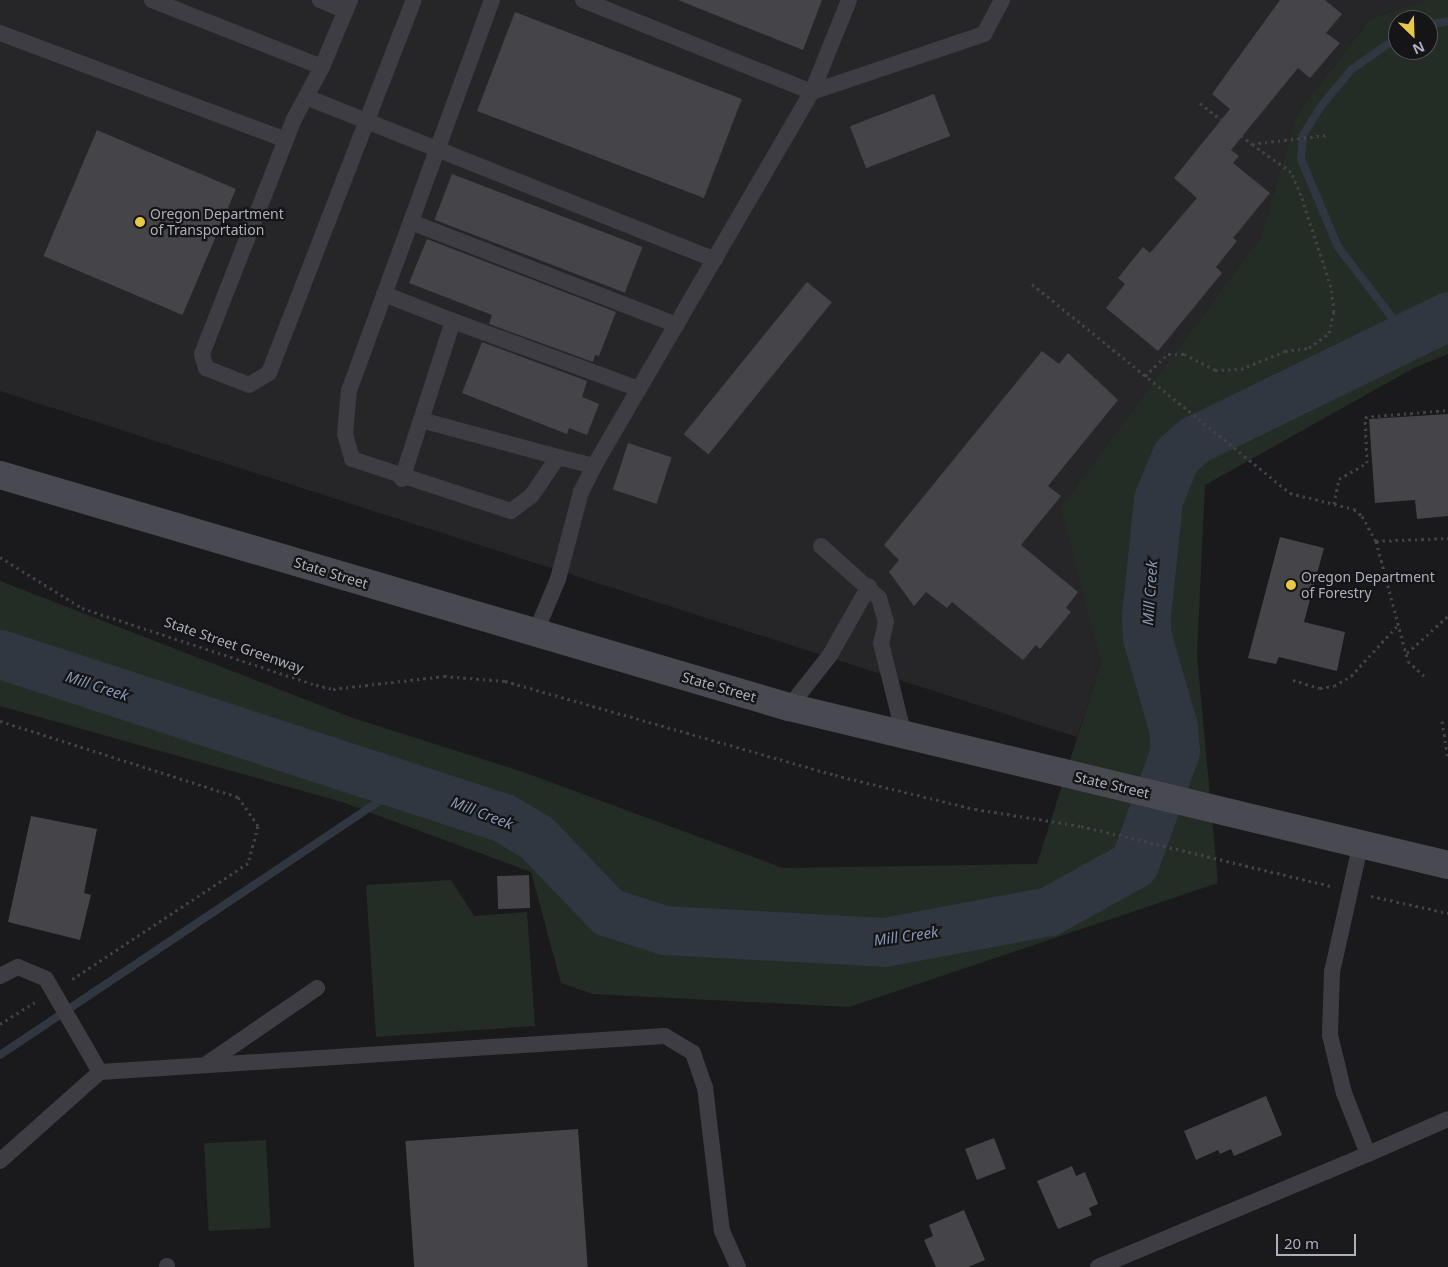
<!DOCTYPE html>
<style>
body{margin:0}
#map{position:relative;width:1448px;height:1267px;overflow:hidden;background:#1a1a1c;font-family:"Noto Sans",sans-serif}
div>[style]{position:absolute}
.built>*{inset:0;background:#262629}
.green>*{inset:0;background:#242c26;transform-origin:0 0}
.stream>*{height:8px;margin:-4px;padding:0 4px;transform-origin:4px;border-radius:4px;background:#303740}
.river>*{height:49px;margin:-24.5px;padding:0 24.5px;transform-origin:24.5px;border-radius:24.5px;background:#303740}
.building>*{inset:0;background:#444449;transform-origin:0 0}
.path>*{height:3px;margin-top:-1.5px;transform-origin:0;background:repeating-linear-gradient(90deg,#414248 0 2.5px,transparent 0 6.5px)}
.service>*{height:16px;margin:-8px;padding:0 8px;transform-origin:8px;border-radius:8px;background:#3d3d43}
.secondary>*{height:28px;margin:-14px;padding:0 14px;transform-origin:14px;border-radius:14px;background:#494a51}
.dots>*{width:14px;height:14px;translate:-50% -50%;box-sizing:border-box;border:2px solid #151517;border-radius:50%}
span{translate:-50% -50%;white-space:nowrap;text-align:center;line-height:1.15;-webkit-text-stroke:4.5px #151517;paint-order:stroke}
.poi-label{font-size:14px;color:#adafbb}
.left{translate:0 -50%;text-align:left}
.street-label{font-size:14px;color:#adafbb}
.water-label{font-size:15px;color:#8798b3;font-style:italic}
.north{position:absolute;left:1388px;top:10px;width:50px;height:50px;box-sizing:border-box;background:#151517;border:1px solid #525359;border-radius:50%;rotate:156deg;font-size:14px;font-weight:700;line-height:20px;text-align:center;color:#adafbb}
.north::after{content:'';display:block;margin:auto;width:18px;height:22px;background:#e8c946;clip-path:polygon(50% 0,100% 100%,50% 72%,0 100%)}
.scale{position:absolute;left:1276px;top:1234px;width:80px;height:22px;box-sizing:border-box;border:2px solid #adafbb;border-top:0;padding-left:6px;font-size:15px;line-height:18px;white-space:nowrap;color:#adafbb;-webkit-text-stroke:4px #151517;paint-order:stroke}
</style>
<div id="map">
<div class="built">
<div style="clip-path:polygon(0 0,1427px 0,1371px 18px,1297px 114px,1260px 238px,1062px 508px,1101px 663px,1077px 737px,0 391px)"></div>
</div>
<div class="green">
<div style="clip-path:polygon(evenodd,1427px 0,1448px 0,1448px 354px,1414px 368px,1205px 485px,1197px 655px,1218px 883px,849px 1007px,593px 994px,561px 983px,531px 872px,342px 802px,0 706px,0 581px,353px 718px,523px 772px,783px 868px,1037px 864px,1101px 663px,1061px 508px,1260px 238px,1297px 114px,1371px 18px,1427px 0,1398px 20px,1428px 20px,1428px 50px,1398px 50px,1398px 20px)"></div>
<div style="clip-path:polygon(451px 880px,474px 916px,527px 912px,535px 1026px,376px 1037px,366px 885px)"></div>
<div style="left:266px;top:1140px;width:88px;height:62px;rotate:87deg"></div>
</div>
<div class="stream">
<div style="left:1428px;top:25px;width:20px;rotate:-11deg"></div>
<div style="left:1395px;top:341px;width:25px;rotate:-99deg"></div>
<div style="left:1391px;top:316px;width:87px;rotate:-127.5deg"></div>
<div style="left:1338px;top:247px;width:95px;rotate:-112.8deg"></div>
<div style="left:1301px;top:159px;width:24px;rotate:-85deg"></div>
<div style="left:1303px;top:135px;width:36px;rotate:-58deg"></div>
<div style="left:1322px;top:105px;width:45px;rotate:-50.4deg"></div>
<div style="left:1351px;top:70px;width:57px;rotate:-35.1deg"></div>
<div style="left:0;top:1055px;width:481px;rotate:-33.8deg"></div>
</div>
<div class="river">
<div style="left:0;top:654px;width:530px;rotate:18.02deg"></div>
<div style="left:504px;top:818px;width:37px;rotate:31deg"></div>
<div style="left:536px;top:837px;width:104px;rotate:46.2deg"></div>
<div style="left:608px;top:912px;width:59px;rotate:17.8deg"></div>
<div style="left:664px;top:930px;width:220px;rotate:3.1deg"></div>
<div style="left:884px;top:942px;width:168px;rotate:-10.6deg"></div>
<div style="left:1049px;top:911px;width:97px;rotate:-28.9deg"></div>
<div style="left:1134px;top:864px;width:120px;rotate:-70.1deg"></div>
<div style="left:1175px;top:751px;width:24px;rotate:-95deg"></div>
<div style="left:1173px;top:727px;width:94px;rotate:-106.1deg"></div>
<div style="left:1147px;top:637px;width:21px;rotate:-93deg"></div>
<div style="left:1146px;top:616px;width:118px;rotate:-84.1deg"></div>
<div style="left:1158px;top:499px;width:47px;rotate:-67.3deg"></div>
<div style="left:1176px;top:456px;width:24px;rotate:-42deg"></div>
<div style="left:1194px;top:440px;width:283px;rotate:-26deg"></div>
</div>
<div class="building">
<div style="clip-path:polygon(678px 0,822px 0,803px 50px)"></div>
<div style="clip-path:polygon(1280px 0,1325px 0,1342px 14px,1326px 33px,1340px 43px,1310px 78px,1298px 68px,1231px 150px,1239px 156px,1233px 163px,1270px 193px,1233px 238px,1237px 241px,1216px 267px,1222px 273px,1158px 351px,1106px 308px,1125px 284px,1118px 278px,1143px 247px,1150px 253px,1197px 198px,1174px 178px,1230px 109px,1212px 94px)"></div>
<div style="left:515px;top:12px;width:243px;height:106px;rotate:21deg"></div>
<div style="left:934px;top:94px;width:45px;height:90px;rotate:69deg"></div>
<div style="left:97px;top:130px;width:151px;height:137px;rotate:23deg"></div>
<div style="left:452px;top:174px;width:204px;height:49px;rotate:21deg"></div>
<div style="clip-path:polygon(427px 239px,616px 312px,599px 356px,595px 355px,593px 362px,489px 324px,492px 315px,409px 283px)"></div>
<div style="left:807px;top:282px;width:32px;height:196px;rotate:39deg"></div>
<div style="clip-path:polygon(482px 342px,587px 381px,582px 397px,599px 404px,587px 435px,569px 428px,567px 434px,462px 393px)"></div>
<div style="clip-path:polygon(1042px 351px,1059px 364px,1068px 353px,1118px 400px,1048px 486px,1061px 496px,1021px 545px,1078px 592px,1066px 608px,1071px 612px,1040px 649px,1036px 645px,1023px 660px,952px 602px,947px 608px,926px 592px,914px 606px,889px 572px,899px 560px,884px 545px)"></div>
<div style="clip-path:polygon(1448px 414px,1448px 516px,1417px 519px,1415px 500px,1375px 503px,1369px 419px)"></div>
<div style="left:628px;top:443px;width:46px;height:49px;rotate:18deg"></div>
<div style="clip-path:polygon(1280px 537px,1324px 548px,1304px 622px,1345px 632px,1337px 671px,1279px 657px,1276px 664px,1248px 658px)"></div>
<div style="clip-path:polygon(31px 816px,97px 829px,84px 893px,91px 895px,80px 940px,8px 922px)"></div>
<div style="left:529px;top:875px;width:33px;height:32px;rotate:88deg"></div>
<div style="clip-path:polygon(1266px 1096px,1282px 1135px,1234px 1156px,1231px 1149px,1220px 1154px,1218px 1150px,1196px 1160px,1184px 1131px)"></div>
<div style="left:578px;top:1129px;width:138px;height:173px;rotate:86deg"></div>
<div style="left:994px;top:1138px;width:33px;height:31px;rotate:69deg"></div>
<div style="clip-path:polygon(1072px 1166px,1076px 1176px,1085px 1172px,1098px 1204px,1089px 1208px,1092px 1215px,1058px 1229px,1037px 1181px)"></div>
<div style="clip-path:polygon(964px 1210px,985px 1260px,968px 1267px,936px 1267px,924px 1240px,933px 1236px,929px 1225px)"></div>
</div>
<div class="path">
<div style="left:1200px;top:103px;width:66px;rotate:38.3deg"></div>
<div style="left:1252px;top:144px;width:75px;rotate:-6.9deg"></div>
<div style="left:1032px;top:284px;width:332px;rotate:39deg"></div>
<div style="left:1290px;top:493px;width:66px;rotate:14deg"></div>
<div style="left:1354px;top:509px;width:11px;rotate:41deg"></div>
<div style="left:1362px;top:516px;width:29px;rotate:61deg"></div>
<div style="left:1376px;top:541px;width:124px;rotate:75.1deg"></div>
<div style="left:1408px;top:661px;width:22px;rotate:43deg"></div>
<div style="left:1145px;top:376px;width:32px;rotate:-44deg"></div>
<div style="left:1168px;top:354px;width:16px"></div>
<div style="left:1184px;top:354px;width:35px;rotate:27deg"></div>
<div style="left:1215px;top:370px;width:26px;rotate:-2deg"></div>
<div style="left:1241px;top:369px;width:48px;rotate:-22.2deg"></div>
<div style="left:1285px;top:351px;width:24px;rotate:-7deg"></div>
<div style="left:1309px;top:348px;width:25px;rotate:-37deg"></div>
<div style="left:1329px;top:333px;width:22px;rotate:-77deg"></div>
<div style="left:1334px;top:312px;width:25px;rotate:-97deg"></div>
<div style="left:1331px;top:287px;width:97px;rotate:-108.1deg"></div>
<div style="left:1301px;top:195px;width:25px;rotate:-113deg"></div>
<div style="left:1291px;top:172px;width:48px;rotate:-144.3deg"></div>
<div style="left:1334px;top:504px;width:25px;rotate:-79deg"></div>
<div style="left:1339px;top:479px;width:32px;rotate:-30deg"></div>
<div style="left:1367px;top:463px;width:46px;rotate:-92.5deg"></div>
<div style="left:1365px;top:417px;width:83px;rotate:-4.8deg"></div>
<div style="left:1376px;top:541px;width:72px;rotate:-2.4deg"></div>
<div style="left:0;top:557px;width:97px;rotate:31.9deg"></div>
<div style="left:82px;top:608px;width:246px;rotate:18.2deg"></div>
<div style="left:316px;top:685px;width:17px;rotate:13deg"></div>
<div style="left:333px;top:689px;width:112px;rotate:-6.7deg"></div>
<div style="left:444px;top:676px;width:61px;rotate:4.7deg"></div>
<div style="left:505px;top:681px;width:343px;rotate:15.9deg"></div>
<div style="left:835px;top:775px;width:144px;rotate:13.7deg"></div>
<div style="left:975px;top:809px;width:107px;rotate:9.1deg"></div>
<div style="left:1081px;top:826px;width:256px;rotate:13.5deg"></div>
<div style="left:1407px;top:653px;width:55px;rotate:-42.1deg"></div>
<div style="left:1293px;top:680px;width:28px;rotate:17deg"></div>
<div style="left:1320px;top:688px;width:14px;rotate:-8deg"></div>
<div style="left:1334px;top:686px;width:20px;rotate:-30deg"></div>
<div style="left:1351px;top:676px;width:71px;rotate:-47.3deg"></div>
<div style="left:0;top:721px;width:250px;rotate:17.7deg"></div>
<div style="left:238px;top:797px;width:35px;rotate:55deg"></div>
<div style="left:258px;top:826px;width:38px;rotate:105deg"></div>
<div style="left:248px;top:863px;width:211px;rotate:146.6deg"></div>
<div style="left:1442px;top:721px;width:37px;rotate:81deg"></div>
<div style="left:1371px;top:896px;width:79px;rotate:12.4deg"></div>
<div style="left:0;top:1024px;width:41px;rotate:-32.2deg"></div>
</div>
<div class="service">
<div style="left:152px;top:0;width:183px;rotate:21.5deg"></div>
<div style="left:322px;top:67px;width:73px;rotate:-67.3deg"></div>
<div style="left:320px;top:0;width:28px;rotate:23deg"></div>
<div style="left:492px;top:0;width:415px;rotate:110.1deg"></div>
<div style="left:349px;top:390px;width:44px;rotate:95.2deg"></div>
<div style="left:345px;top:434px;width:26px;rotate:74deg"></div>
<div style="left:352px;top:459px;width:167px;rotate:18.1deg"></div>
<div style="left:511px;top:511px;width:26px;rotate:-37deg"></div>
<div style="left:532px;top:495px;width:46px;rotate:-55.6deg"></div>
<div style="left:558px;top:457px;width:37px;rotate:14deg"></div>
<div style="left:583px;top:0;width:247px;rotate:21.9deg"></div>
<div style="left:812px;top:92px;width:182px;rotate:-18.6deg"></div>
<div style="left:984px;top:34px;width:38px;rotate:-62deg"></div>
<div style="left:0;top:33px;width:305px;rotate:20.5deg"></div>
<div style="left:322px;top:67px;width:59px;rotate:118.3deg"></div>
<div style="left:294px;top:119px;width:252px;rotate:111.4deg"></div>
<div style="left:202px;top:354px;width:15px;rotate:74deg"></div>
<div style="left:206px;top:368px;width:46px;rotate:21.6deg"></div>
<div style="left:249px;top:385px;width:23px;rotate:-31deg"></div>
<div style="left:269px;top:373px;width:400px;rotate:-68.8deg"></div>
<div style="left:306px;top:97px;width:440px;rotate:21.7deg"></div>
<div style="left:411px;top:222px;width:285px;rotate:21.2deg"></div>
<div style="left:384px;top:294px;width:74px;rotate:21.4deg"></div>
<div style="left:453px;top:321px;width:166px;rotate:107.9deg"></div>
<div style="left:453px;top:321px;width:198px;rotate:20.1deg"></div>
<div style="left:421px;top:420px;width:142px;rotate:15.1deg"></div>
<div style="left:821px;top:546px;width:78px;rotate:41.9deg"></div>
<div style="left:879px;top:598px;width:25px;rotate:74deg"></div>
<div style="left:886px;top:622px;width:22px;rotate:103deg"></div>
<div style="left:881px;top:643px;width:95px;rotate:76deg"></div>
<div style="left:535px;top:634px;width:60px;rotate:-67.3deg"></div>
<div style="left:558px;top:579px;width:90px;rotate:-75.2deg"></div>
<div style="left:581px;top:492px;width:29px;rotate:-63deg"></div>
<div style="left:594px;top:466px;width:433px;rotate:-59.8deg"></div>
<div style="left:812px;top:92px;width:99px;rotate:-68.1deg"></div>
<div style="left:789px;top:707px;width:66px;rotate:-51.7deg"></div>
<div style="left:830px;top:655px;width:79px;rotate:-60.5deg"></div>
<div style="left:0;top:976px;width:20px;rotate:-27deg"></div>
<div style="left:18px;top:967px;width:30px;rotate:23deg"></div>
<div style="left:46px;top:979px;width:108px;rotate:59.9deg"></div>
<div style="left:205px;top:1065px;width:136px;rotate:-34.5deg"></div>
<div style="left:1368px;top:1154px;width:87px;rotate:-23.6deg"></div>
<div style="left:0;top:1161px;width:134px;rotate:-41.7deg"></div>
<div style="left:100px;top:1072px;width:566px;rotate:-3.65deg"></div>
<div style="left:665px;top:1036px;width:33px;rotate:31deg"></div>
<div style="left:693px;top:1053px;width:36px;rotate:71deg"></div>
<div style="left:705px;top:1087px;width:145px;rotate:83.3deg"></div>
<div style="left:722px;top:1231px;width:39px;rotate:66deg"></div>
<div style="left:167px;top:1266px;width:1px;rotate:90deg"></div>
<div style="left:1098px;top:1267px;width:293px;rotate:-22.7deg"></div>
<div style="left:1368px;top:1154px;width:66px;rotate:-111.5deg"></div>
<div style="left:1344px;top:1093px;width:60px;rotate:-103.6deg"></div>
<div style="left:1330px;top:1035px;width:63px;rotate:-88.2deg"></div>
<div style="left:1332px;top:972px;width:133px;rotate:-77.4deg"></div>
</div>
<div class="secondary">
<div style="left:0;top:475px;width:822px;rotate:16.39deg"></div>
<div style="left:789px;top:707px;width:678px;rotate:13.48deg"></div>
</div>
<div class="dots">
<div style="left:140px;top:222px;background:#e8c946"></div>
<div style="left:1291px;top:585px;background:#e8c946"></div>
</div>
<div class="poi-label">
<span class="left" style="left:150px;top:222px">Oregon Department<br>of Transportation</span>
<span class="left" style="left:1301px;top:585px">Oregon Department<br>of Forestry</span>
</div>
<div class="street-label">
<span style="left:331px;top:573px;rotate:17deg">State Street</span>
<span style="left:234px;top:645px;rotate:19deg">State Street Greenway</span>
<span style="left:719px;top:687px;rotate:16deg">State Street</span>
<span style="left:1112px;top:785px;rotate:13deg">State Street</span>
</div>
<div class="water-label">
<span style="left:1150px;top:593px;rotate:-86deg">Mill Creek</span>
<span style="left:97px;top:686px;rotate:18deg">Mill Creek</span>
<span style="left:482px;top:813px;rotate:21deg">Mill Creek</span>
<span style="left:906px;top:936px;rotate:-8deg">Mill Creek</span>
</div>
<div class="north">N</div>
<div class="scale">20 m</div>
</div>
